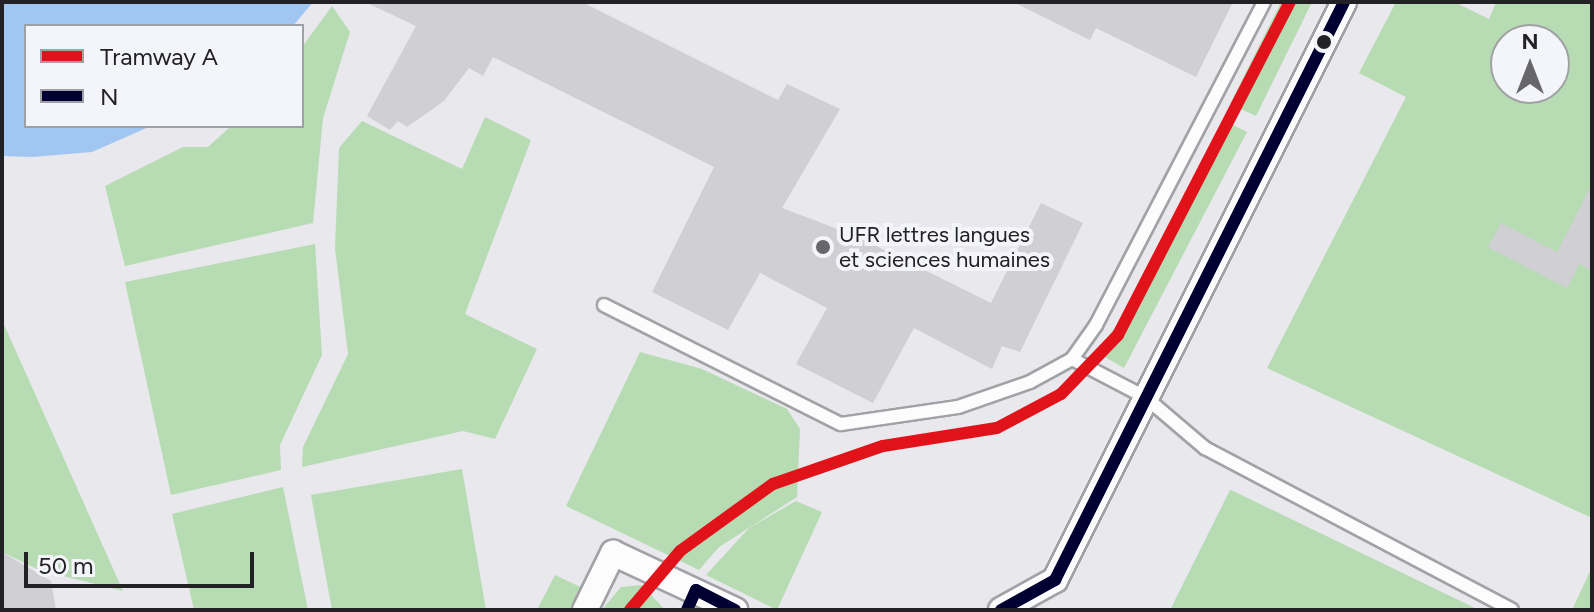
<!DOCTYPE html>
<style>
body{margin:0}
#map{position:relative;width:1594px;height:612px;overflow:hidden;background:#e8e8ed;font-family:Figtree,sans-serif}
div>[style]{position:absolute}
.green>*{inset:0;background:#b7dbb3}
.water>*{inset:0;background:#a1c6f2}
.building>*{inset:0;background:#d0cfd3}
.roads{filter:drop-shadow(2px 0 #a2a2a6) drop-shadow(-2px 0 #a2a2a6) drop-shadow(0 2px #a2a2a6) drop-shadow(0 -2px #a2a2a6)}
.lane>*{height:12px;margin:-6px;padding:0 6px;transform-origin:6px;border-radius:6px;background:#fcfcfc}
.street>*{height:24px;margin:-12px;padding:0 12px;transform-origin:12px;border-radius:12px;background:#fcfcfc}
.bus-1>*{height:12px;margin:-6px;padding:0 6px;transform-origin:6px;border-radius:6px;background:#003}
.tram-1>*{height:12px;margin:-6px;padding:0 6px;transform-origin:6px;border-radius:6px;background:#e2121a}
.dots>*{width:22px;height:22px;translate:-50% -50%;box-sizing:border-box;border:4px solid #f4f5fb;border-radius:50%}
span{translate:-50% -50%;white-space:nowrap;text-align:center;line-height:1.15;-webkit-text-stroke:8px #f4f5fb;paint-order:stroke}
.poi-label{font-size:22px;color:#222225}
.left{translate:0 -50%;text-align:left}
.frame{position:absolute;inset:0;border:4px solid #222225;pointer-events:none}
.legend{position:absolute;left:24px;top:24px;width:280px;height:104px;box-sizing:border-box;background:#f4f5fb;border:2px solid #a0a1a5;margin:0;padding:10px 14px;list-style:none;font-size:24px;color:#222225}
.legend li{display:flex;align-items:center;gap:16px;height:40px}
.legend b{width:40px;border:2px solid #a0a1a5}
.north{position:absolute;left:1490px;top:24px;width:80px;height:80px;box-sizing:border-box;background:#f4f5fb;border:2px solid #a0a1a5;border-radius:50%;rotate:0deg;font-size:22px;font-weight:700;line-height:32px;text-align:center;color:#222225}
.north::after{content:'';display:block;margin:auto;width:28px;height:36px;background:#67676b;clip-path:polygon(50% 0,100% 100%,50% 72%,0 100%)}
.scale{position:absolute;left:24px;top:552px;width:230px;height:36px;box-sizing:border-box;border:4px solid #222225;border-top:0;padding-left:10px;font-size:24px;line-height:28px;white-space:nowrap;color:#222225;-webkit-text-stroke:6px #f4f5fb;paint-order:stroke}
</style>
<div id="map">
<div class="green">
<div style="clip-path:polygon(1281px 2px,1312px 2px,1256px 116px,1230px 104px)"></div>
<div style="clip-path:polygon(evenodd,1396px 2px,1454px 2px,1489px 19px,1496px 2px,1592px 2px,1592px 518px,1267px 368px,1406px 97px,1359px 73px,1396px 2px,1506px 40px,1554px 40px,1554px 88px,1506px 88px,1506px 40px)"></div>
<div style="clip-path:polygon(332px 6px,350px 32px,323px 118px,313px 223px,125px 266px,105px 186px,183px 147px,208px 147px,231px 126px,302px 126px,302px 47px)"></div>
<div style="clip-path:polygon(485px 117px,531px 140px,465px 314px,537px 349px,495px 439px,463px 431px,302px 467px,303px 447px,348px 354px,335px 248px,339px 148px,362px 121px,462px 169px)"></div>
<div style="clip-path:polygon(1223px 120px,1247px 132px,1124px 368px,1096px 352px,1119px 322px)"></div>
<div style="clip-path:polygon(315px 244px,322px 355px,280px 445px,281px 470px,171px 495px,125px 282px)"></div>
<div style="clip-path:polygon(2px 320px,123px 591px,39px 570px,2px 552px)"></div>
<div style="clip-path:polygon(640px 352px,702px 369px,787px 409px,800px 429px,797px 497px,719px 547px,699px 570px,566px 506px)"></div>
<div style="clip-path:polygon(462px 469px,486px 610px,332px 610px,311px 495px)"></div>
<div style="clip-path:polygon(283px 487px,308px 610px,194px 610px,172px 514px)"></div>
<div style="clip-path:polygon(1230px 490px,1231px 490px,1479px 610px,1170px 610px)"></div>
<div style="clip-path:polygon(796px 501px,822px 512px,777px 610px,706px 575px,749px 528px)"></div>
<div style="clip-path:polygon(1592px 567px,1592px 610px,1572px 610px)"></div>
<div style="clip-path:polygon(555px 575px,593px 593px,584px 610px,537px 610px)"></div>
<div style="clip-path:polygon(642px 585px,665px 610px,602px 610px,621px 587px)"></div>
</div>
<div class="water">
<div style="clip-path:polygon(2px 2px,313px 2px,293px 26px,26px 26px,26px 126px,151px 126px,92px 152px,33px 157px,2px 156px)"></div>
</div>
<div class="building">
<div style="clip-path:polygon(365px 2px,582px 2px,778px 100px,787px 84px,840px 109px,782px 208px,856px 236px,991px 303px,1041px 203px,1083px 223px,1020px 352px,1002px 346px,992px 369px,914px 328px,873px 403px,796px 364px,827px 308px,760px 273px,728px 330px,652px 292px,714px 167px,493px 57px,483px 76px,469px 68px,444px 101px,407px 127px,398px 121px,390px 130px,367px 116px,416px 26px)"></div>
<div style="clip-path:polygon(1013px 2px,1233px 2px,1196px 77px,1096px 28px,1090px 40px)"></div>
<div style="clip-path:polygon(1592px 184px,1592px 271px,1579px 264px,1567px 288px,1488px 247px,1501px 223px,1557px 252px)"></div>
<div style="clip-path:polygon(2px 552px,51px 581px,56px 610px,2px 610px)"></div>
</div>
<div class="roads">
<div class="lane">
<div style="left:604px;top:305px;width:265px;rotate:26.7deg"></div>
<div style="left:841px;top:424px;width:118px;rotate:-8.3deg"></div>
<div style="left:958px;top:407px;width:76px;rotate:-19.1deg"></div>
<div style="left:1030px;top:382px;width:48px;rotate:-28.7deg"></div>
<div style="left:1072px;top:359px;width:42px;rotate:-54.8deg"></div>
<div style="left:1096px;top:325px;width:364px;rotate:-62.5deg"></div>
<div style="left:1072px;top:359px;width:82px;rotate:27.5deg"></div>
<div style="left:1145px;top:397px;width:79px;rotate:40.4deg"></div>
<div style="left:1205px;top:448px;width:347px;rotate:27.8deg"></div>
</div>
<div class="street">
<div style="left:585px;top:610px;width:64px;rotate:-63.8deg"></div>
<div style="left:613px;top:553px;width:135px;rotate:25deg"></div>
<div style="left:1001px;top:610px;width:62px;rotate:-29.1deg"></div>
<div style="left:1055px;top:580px;width:646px;rotate:-63.43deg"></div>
</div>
</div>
<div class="bus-1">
<div style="left:687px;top:610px;width:22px;rotate:-66deg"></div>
<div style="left:696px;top:590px;width:44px;rotate:27.1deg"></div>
<div style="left:1001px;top:610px;width:62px;rotate:-29.1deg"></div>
<div style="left:1055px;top:580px;width:646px;rotate:-63.43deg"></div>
</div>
<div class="tram-1">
<div style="left:630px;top:610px;width:77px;rotate:-49.7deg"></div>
<div style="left:680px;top:551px;width:115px;rotate:-35.8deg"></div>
<div style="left:773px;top:484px;width:116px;rotate:-19.1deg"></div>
<div style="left:883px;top:446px;width:115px;rotate:-9deg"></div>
<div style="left:997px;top:428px;width:72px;rotate:-28deg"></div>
<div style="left:1061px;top:394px;width:82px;rotate:-46deg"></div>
<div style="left:1118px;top:335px;width:375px;rotate:-62.7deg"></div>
</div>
<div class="dots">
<div style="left:1324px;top:42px;background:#222225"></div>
<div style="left:823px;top:247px;background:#67676b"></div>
</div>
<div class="poi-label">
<span class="left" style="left:839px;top:247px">UFR lettres langues<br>et sciences humaines</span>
</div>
<div class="frame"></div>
<ul class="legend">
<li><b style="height:10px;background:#e2121a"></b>Tramway A</li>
<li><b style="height:10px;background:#003"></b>N</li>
</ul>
<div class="north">N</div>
<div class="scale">50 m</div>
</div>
